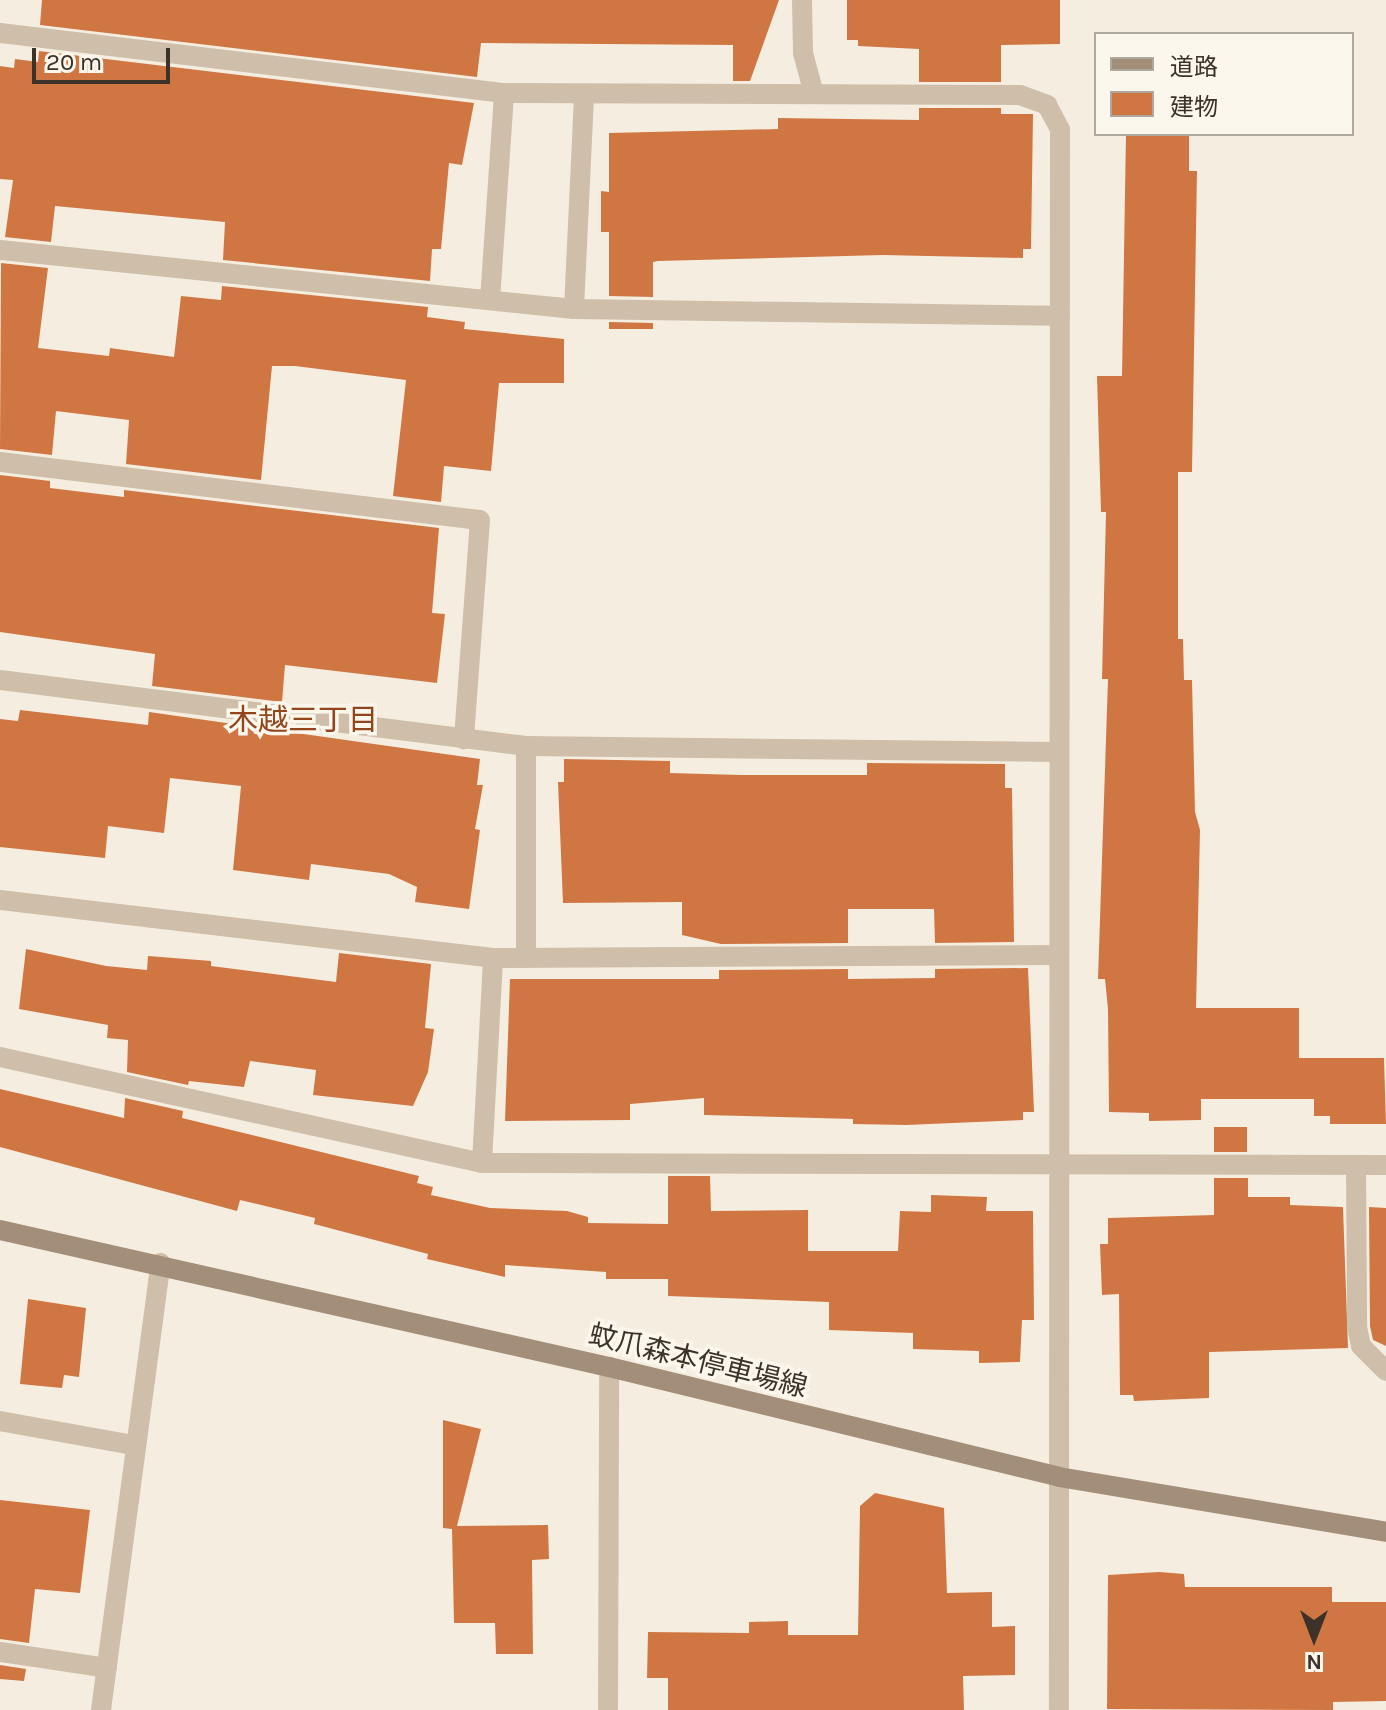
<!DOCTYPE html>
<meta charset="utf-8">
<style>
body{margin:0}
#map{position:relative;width:1386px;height:1710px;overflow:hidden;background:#f5eee0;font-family:Karla,"Noto Sans JP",sans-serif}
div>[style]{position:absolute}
.building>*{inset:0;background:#d07643;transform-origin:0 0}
.street>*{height:20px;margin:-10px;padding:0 10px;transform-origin:10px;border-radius:10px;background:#cfbfaa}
.secondary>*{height:20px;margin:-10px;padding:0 10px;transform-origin:10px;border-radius:10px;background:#a38e7a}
span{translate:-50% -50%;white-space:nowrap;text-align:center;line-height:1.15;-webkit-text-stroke:7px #fcf7ed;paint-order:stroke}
.street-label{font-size:28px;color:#3c322a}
.neighbourhood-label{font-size:30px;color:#93461b}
.legend{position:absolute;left:1094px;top:32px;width:260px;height:104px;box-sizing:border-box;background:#fcf7ed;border:2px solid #afa89f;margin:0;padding:10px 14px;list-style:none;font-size:24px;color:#3c322a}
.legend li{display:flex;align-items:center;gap:16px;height:40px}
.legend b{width:40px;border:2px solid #afa89f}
.north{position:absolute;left:1274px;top:1598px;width:80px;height:80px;-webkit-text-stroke:6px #fcf7ed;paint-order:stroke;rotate:180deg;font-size:22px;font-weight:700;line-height:32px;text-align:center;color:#3c322a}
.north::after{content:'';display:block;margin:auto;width:28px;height:36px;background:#3c322a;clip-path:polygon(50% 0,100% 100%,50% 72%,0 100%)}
.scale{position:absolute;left:32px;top:48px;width:138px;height:36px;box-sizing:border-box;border:4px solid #3c322a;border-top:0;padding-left:10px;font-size:24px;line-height:28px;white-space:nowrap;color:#3c322a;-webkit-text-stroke:6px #fcf7ed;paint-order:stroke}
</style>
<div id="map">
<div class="building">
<div style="clip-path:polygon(42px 0,779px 0,750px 81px,733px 81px,733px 45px,481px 43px,477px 77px,40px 25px)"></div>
<div style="clip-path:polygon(847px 0,1060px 0,1060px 44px,1001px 45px,1001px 82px,919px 82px,919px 49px,858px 46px,858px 40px,847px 40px)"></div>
<div style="clip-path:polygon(39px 51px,474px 103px,462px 165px,449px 163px,441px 249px,432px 249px,430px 281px,223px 260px,225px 222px,55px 206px,51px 242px,5px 237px,13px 180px,0 179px,0 66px,14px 68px,15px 59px,38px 62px)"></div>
<div style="clip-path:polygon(919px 108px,1001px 108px,1001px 114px,1033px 114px,1031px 249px,1023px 249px,1023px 258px,883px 255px,658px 261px,653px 262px,653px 297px,609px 296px,609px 232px,601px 232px,601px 191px,609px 192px,609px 133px,778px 129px,778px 118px,919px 120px)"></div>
<div style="clip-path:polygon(1126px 134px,1189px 134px,1189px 171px,1197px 171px,1192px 472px,1178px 472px,1178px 639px,1183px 639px,1184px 680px,1192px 680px,1195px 812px,1200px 830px,1196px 1008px,1299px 1008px,1299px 1058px,1384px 1058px,1386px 1124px,1330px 1124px,1330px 1116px,1314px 1116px,1314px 1099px,1201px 1099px,1201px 1120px,1149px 1121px,1149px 1113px,1109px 1112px,1108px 1009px,1105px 979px,1098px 979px,1108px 679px,1102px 679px,1106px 512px,1101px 512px,1097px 376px,1122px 376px)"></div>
<div style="clip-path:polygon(1px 263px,48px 268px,38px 348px,109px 356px,110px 348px,174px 357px,181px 296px,221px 300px,222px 286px,428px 307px,427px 317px,465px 322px,464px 329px,564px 339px,564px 383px,499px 383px,491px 471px,444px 466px,441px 502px,393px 496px,406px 380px,295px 366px,272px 366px,261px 480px,126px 464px,129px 420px,56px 411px,52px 455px,0 449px)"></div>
<div style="clip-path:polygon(609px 322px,653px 323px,653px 329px,609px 329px)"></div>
<div style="clip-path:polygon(0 475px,50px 481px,50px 488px,124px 497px,124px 490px,439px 528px,432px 613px,445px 614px,437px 683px,285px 665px,282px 702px,152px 686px,155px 654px,0 632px)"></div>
<div style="clip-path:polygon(20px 710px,148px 725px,149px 712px,480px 759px,477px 785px,483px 785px,475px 829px,480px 830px,469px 909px,415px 902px,417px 887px,389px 874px,311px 864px,309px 880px,233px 870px,241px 786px,170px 778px,164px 833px,108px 826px,105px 858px,0 847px,0 719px,18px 721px)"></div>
<div style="clip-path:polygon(564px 759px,670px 761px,670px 773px,741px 775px,867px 775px,867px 763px,1005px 764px,1005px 788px,1012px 788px,1014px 942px,935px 943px,934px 909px,848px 909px,848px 943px,721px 944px,682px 935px,682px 902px,563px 903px,558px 782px,564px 782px)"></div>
<div style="clip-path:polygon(26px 949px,106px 966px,147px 970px,148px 956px,211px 961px,211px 966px,336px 982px,339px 953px,431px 964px,425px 1028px,434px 1029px,428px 1072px,413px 1106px,313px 1095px,316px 1070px,250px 1061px,244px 1087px,189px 1081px,188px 1085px,127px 1072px,128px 1040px,107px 1038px,108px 1025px,19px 1009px)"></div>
<div style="clip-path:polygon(1028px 968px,1034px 1112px,1023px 1112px,1023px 1120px,906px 1125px,853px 1124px,853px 1119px,704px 1115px,704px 1098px,630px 1104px,630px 1120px,505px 1121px,510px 979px,719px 979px,719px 970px,848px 969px,848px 979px,935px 978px,935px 969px)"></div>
<div style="clip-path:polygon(0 1089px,124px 1118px,125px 1098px,183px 1111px,182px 1118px,419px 1176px,417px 1183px,433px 1187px,431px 1195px,490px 1208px,567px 1211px,588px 1217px,588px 1223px,668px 1224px,668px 1176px,710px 1176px,711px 1211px,808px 1210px,808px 1251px,898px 1251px,900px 1211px,931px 1212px,931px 1195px,987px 1197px,986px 1211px,1033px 1211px,1034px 1320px,1022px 1320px,1020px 1362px,979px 1363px,979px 1351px,913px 1349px,913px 1333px,829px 1330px,829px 1302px,668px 1296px,668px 1279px,606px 1279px,606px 1272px,505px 1265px,505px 1277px,427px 1259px,428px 1254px,314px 1224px,315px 1218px,240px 1200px,237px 1211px,0 1147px)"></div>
<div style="left:1214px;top:1127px;width:33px;height:25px"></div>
<div style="clip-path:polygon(1214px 1178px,1248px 1178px,1248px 1197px,1290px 1197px,1290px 1205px,1343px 1207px,1348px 1348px,1209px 1352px,1209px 1398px,1134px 1401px,1133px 1395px,1120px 1395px,1119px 1294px,1102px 1295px,1100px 1244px,1108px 1244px,1108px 1218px,1214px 1215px)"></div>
<div style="clip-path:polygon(1369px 1207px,1386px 1208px,1386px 1346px,1373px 1340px,1370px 1326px)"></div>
<div style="clip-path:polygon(28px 1299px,86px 1308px,79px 1377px,64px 1375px,62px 1388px,20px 1384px)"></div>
<div style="clip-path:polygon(443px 1420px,481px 1429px,457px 1526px,548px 1525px,549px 1559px,532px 1560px,533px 1654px,496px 1654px,495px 1623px,454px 1623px,452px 1529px,443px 1528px)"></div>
<div style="clip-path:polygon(875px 1493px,944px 1508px,947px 1593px,992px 1592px,992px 1627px,1015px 1626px,1015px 1675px,963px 1676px,964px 1710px,668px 1710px,668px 1678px,647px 1678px,648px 1632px,749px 1633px,749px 1622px,788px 1621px,788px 1635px,858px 1635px,860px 1506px)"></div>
<div style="clip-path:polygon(0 1500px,90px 1510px,80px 1593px,35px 1589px,29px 1643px,0 1639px)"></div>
<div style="clip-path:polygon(1159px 1572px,1184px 1574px,1185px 1587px,1332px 1587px,1332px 1602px,1386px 1602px,1386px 1701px,1333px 1702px,1333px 1710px,1107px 1709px,1108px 1575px)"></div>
<div style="clip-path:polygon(0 1665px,26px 1669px,24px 1681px,0 1679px)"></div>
</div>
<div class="street">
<div style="left:802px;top:0;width:53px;rotate:88.9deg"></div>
<div style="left:803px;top:53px;width:38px;rotate:75deg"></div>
<div style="left:0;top:33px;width:508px;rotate:6.79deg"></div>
<div style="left:504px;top:93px;width:516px;rotate:0.22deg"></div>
<div style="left:1020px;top:95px;width:29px;rotate:20deg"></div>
<div style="left:1047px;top:105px;width:27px;rotate:62deg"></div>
<div style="left:1060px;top:129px;width:1581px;rotate:90.04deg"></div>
<div style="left:0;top:250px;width:577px;rotate:5.87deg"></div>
<div style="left:574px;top:309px;width:486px;rotate:0.8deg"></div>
<div style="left:490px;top:300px;width:207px;rotate:-86.1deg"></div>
<div style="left:574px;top:309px;width:214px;rotate:-87.3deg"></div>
<div style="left:0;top:462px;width:483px;rotate:6.9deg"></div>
<div style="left:480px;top:520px;width:220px;rotate:94.2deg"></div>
<div style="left:0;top:680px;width:530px;rotate:7.15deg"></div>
<div style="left:526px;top:746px;width:533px;rotate:0.64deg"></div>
<div style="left:526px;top:746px;width:212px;rotate:90deg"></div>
<div style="left:0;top:900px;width:496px;rotate:6.7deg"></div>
<div style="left:493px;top:958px;width:566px;rotate:-0.3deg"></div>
<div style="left:0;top:1057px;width:494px;rotate:12.4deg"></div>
<div style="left:482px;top:1163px;width:904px;rotate:0.13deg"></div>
<div style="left:482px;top:1163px;width:205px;rotate:-86.9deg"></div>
<div style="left:1356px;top:1165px;width:162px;rotate:89.6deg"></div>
<div style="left:1357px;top:1327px;width:19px;rotate:78deg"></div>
<div style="left:1361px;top:1346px;width:35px;rotate:45deg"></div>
<div style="left:0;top:1421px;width:136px;rotate:10.2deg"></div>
<div style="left:0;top:1652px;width:108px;rotate:8.5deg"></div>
<div style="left:101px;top:1710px;width:451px;rotate:-82.4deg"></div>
<div style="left:608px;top:1710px;width:343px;rotate:-89.8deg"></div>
</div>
<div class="secondary">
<div style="left:0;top:1230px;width:624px;rotate:12.68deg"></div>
<div style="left:609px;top:1367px;width:463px;rotate:13.7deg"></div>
<div style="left:1059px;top:1477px;width:332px;rotate:9.5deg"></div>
</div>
<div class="street-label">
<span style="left:698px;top:1361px;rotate:14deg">蚊爪森本停車場線</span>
</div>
<div class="neighbourhood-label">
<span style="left:303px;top:720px">木越三丁目</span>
</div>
<ul class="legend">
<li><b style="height:10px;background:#a38e7a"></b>道路</li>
<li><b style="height:22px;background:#d07643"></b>建物</li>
</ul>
<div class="north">N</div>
<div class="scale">20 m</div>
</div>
